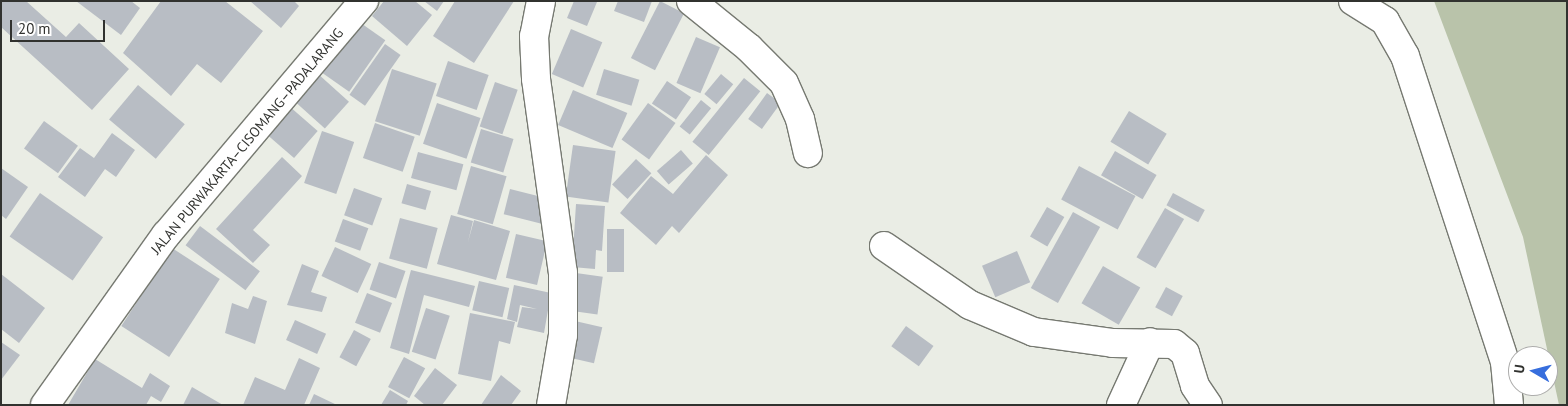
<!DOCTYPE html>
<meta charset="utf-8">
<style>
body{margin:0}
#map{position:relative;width:1568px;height:406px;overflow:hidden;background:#eaede5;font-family:"PT Sans",sans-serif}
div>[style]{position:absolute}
.green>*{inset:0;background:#b9c3aa}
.building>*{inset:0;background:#b8bdc4;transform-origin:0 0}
.roads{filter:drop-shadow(1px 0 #767971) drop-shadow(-1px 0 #767971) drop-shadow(0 1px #767971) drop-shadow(0 -1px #767971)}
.minor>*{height:28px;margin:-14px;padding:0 14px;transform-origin:14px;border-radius:14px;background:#fff}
.trunk>*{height:28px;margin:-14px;padding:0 14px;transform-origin:14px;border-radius:14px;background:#fff}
span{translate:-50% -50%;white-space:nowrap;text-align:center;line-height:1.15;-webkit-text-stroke:4px #fff;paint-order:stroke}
.street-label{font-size:14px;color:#31322f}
.frame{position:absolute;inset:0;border:2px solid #31322f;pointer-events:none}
.north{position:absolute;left:1508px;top:346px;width:50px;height:50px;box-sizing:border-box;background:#fff;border:1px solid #adadac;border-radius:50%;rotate:278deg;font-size:14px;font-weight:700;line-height:20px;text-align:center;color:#31322f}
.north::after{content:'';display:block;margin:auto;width:18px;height:22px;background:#376edd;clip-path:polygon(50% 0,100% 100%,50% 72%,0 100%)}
.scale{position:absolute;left:10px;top:20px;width:95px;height:22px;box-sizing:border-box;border:2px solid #31322f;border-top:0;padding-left:6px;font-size:15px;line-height:18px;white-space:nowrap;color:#31322f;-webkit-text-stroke:4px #fff;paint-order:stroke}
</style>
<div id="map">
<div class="green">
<div style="clip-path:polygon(1434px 1px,1567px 1px,1567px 405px,1559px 405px,1523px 237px)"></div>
</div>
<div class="building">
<div style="clip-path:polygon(1px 1px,26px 1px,66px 37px,79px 23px,129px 69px,92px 110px,1px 27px)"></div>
<div style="clip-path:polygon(76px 1px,131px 1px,140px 8px,121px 35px)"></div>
<div style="clip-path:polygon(161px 1px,225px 1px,263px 31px,221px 83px,197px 64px,171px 96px,123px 53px)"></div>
<div style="clip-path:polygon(250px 1px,294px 1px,299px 6px,281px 28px)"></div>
<div style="clip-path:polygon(384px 1px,415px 1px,432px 15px,407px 46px,372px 16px)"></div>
<div style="clip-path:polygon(424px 1px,444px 1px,437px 11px)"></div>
<div style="clip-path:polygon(455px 1px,514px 1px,474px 63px,433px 36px)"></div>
<div style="clip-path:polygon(574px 1px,597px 2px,587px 26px,567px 18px)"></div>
<div style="clip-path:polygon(618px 1px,652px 1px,644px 22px,614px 11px)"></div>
<div style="left:660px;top:1px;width:27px;height:64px;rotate:27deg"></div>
<div style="left:355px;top:19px;width:37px;height:63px;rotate:35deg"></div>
<div style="left:571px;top:29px;width:34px;height:49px;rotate:23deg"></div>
<div style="left:696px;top:37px;width:26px;height:50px;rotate:23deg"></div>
<div style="left:385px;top:44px;width:19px;height:62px;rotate:35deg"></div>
<div style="left:448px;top:61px;width:43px;height:37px;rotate:19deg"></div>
<div style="left:392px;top:69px;width:47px;height:55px;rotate:18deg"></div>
<div style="left:604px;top:69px;width:37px;height:27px;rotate:17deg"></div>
<div style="left:317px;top:73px;width:43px;height:36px;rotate:42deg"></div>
<div style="left:721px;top:74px;width:16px;height:26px;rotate:40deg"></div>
<div style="left:744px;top:78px;width:21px;height:82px;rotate:39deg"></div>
<div style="left:667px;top:81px;width:29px;height:27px;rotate:34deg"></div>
<div style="left:495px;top:82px;width:24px;height:47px;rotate:19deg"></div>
<div style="left:138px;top:85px;width:61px;height:45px;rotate:40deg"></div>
<div style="left:573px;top:90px;width:59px;height:38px;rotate:23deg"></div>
<div style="left:767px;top:93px;width:17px;height:32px;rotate:36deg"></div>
<div style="left:701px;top:100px;width:13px;height:34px;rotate:39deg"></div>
<div style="left:437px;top:103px;width:46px;height:43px;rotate:19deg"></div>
<div style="left:648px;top:103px;width:34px;height:45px;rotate:36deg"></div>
<div style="left:289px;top:106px;width:38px;height:36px;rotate:41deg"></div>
<div style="left:1129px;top:111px;width:44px;height:36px;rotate:31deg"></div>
<div style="left:44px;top:121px;width:42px;height:34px;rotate:36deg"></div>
<div style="left:375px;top:123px;width:42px;height:37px;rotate:19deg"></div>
<div style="left:481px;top:129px;width:34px;height:35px;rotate:17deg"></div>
<div style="left:322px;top:131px;width:34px;height:55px;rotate:19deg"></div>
<div style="clip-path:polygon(112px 133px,135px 150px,116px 177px,105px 169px,85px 197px,58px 177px,80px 148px,94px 158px)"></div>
<div style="left:573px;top:145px;width:43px;height:52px;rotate:8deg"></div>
<div style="left:681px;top:150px;width:18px;height:32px;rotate:49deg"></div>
<div style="left:1115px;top:151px;width:48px;height:28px;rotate:30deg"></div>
<div style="left:418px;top:152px;width:47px;height:27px;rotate:15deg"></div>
<div style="clip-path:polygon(706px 155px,728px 175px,679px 233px,672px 226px,656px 245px,620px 213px,651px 176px,673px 194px)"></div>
<div style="clip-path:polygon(282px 157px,302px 176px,253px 230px,270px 245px,253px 263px,216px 229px)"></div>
<div style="left:636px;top:159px;width:21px;height:35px;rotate:43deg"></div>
<div style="left:471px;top:166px;width:37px;height:50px;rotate:16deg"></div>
<div style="left:1079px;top:166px;width:64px;height:38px;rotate:28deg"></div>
<div style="clip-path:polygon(1px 168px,28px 187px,6px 219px,1px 215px)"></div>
<div style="left:407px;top:184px;width:25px;height:20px;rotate:16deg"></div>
<div style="left:354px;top:188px;width:30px;height:29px;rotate:20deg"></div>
<div style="left:510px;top:189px;width:42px;height:26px;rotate:14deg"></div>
<div style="left:40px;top:193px;width:77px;height:53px;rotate:35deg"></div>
<div style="left:1173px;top:193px;width:36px;height:14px;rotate:28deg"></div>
<div style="clip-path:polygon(576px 204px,605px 206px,602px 251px,596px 250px,595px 269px,572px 267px)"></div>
<div style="left:1047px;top:207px;width:20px;height:34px;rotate:30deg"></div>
<div style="left:1165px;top:208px;width:22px;height:57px;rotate:30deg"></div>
<div style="left:1073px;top:212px;width:31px;height:87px;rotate:29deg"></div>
<div style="clip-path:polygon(451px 215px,473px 221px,468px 242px,474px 220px,510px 231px,496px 280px,437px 264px)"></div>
<div style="left:400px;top:218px;width:39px;height:42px;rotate:15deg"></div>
<div style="left:343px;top:219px;width:27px;height:24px;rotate:20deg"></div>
<div style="left:200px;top:226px;width:75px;height:24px;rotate:37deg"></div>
<div style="left:607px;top:229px;width:17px;height:43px"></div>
<div style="left:516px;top:234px;width:32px;height:45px;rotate:13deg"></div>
<div style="left:335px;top:247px;width:40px;height:32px;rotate:25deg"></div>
<div style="left:172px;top:248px;width:57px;height:93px;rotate:33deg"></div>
<div style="left:1017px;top:251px;width:34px;height:38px;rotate:67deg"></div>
<div style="left:379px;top:262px;width:28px;height:29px;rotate:19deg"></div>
<div style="clip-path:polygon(302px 264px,319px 271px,311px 292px,327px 297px,322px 312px,287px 305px)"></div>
<div style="left:1103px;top:266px;width:43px;height:43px;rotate:30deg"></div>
<div style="clip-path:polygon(411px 270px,475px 286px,469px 307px,424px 295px,409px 354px,390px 348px)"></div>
<div style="left:576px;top:273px;width:27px;height:38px;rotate:8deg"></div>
<div style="clip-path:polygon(1px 274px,45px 308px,19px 343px,1px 329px)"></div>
<div style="left:479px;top:281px;width:31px;height:30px;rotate:13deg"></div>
<div style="clip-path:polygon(514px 285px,551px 293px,544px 333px,517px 327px,522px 307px,537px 309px,520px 305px,517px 322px,507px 319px)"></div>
<div style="left:1166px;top:287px;width:19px;height:23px;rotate:28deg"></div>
<div style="left:367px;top:293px;width:27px;height:32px;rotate:22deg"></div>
<div style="clip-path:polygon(253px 296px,267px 301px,255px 344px,225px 333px,232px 303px,248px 309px)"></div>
<div style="left:426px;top:308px;width:25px;height:46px;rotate:18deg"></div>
<div style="clip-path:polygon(470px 313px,515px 322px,510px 344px,499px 341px,491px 381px,458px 374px)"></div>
<div style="left:295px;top:320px;width:34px;height:22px;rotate:24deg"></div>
<div style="left:575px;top:321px;width:28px;height:37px;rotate:13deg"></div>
<div style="left:906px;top:326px;width:34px;height:25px;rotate:36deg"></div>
<div style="left:354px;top:330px;width:19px;height:31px;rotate:28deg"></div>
<div style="clip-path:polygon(1px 342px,20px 355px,1px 380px)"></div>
<div style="left:404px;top:357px;width:24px;height:34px;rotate:28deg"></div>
<div style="clip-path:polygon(299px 358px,320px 368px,304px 405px,243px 405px,255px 377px,285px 390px)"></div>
<div style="clip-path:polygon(95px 359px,142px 388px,150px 373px,170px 386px,161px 402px,151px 396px,146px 405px,68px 405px)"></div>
<div style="clip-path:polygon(435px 368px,457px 385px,442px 405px,425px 405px,414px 396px)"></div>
<div style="clip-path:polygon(501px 375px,521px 391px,511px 405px,481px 405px)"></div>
<div style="clip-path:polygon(192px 387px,223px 405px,183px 405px)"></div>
<div style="clip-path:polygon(390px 390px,408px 401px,406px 405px,381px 405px)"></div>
<div style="clip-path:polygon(314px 394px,337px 405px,309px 405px)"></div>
</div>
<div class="roads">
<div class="minor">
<div style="left:541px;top:1px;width:36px;rotate:101deg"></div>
<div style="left:534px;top:36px;width:43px;rotate:87.3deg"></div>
<div style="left:536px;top:79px;width:196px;rotate:82.1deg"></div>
<div style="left:563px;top:273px;width:62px;rotate:90deg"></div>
<div style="left:563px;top:335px;width:71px;rotate:99.7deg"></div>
<div style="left:691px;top:1px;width:75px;rotate:39deg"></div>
<div style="left:749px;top:48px;width:49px;rotate:45deg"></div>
<div style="left:784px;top:83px;width:39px;rotate:66deg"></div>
<div style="left:800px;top:119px;width:35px;rotate:77deg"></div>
<div style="left:1353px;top:1px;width:38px;rotate:32deg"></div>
<div style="left:1385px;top:21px;width:40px;rotate:60.3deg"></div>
<div style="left:1405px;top:56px;width:322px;rotate:71.9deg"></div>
<div style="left:1505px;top:362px;width:43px;rotate:84.7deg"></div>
<div style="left:884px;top:246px;width:104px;rotate:34.5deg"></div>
<div style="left:970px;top:305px;width:69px;rotate:22.9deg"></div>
<div style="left:1034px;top:332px;width:80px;rotate:7.9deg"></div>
<div style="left:1113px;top:343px;width:61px;rotate:0.9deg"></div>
<div style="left:1174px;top:344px;width:14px;rotate:39deg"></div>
<div style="left:1185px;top:353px;width:34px;rotate:73deg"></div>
<div style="left:1195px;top:386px;width:23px;rotate:56deg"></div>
<div style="left:1121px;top:405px;width:69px;rotate:-65.3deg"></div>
</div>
<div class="trunk">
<div style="left:45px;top:405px;width:209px;rotate:-54.6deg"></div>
<div style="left:166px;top:235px;width:307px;rotate:-49.8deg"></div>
</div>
</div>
<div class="street-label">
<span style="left:247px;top:141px;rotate:-50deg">JALAN PURWAKARTA–CISOMANG–PADALARANG</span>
</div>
<div class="frame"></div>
<div class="north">U</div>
<div class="scale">20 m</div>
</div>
